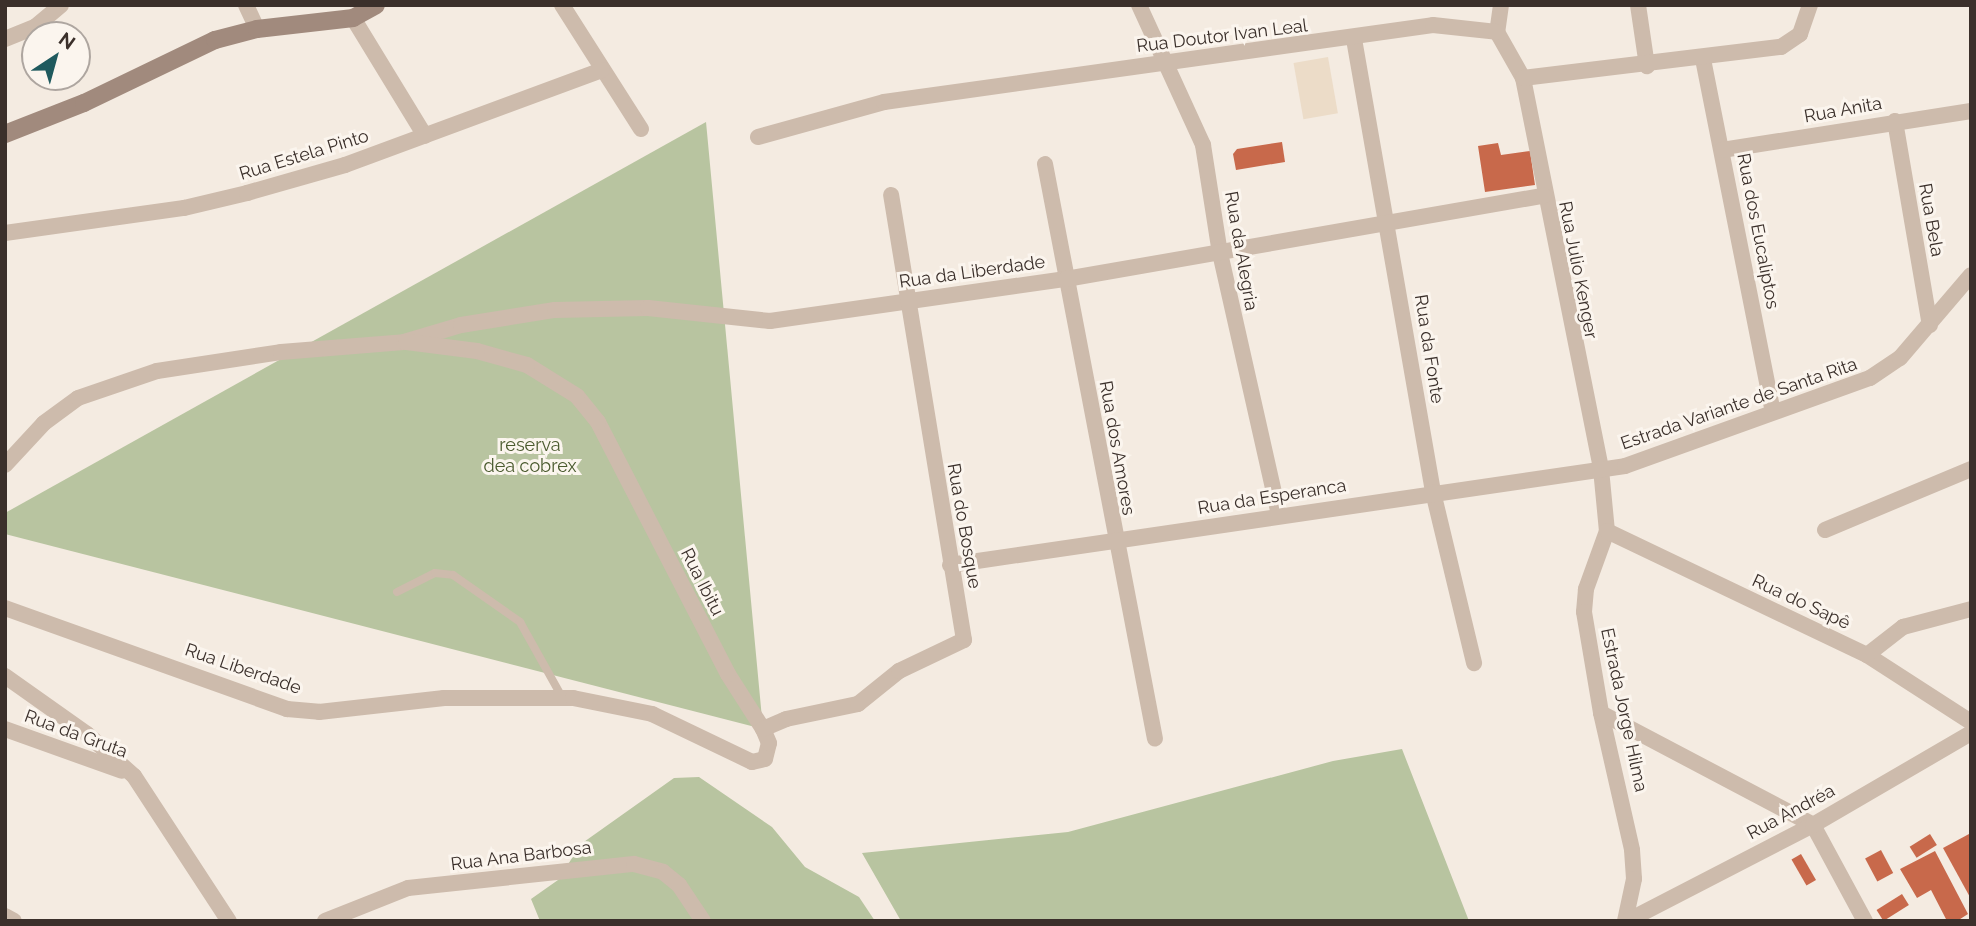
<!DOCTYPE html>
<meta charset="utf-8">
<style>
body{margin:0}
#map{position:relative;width:1976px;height:926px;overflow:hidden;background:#f4ebe1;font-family:Raleway,sans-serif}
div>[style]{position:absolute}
.green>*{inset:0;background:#b8c4a0}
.plaza>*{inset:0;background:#ecdcc8;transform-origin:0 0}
.building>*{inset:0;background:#c8694b;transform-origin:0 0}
.lane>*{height:8px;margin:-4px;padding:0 4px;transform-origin:4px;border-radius:4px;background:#cdbbac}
.street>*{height:16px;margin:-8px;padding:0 8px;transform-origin:8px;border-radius:8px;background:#cdbbac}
.secondary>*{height:18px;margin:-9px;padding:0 9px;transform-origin:9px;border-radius:9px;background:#a18a7d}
span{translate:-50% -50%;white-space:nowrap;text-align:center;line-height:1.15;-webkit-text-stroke:6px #fbf5ee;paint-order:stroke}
.street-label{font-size:18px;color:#3b302b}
.park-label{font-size:18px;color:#4a5a2e}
.frame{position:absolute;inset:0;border:7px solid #3b302b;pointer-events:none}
.north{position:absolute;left:21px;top:21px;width:70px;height:70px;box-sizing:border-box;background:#fbf5ee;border:2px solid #aea6a0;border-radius:50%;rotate:36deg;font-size:19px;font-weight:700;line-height:28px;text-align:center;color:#3b302b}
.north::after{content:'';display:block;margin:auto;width:24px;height:32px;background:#1f5a5e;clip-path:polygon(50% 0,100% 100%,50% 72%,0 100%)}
</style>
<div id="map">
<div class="green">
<div style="clip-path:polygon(706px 122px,763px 729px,5px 534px,5px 513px)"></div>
<div style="clip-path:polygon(1402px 749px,1469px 921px,901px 921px,862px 853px,1068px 832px,1333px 761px)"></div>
<div style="clip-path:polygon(699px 777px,772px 827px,805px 867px,859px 897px,875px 921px,540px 921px,531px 899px,558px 880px,581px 844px,674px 778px)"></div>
</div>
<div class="plaza">
<div style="left:1328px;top:57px;width:57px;height:35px;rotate:80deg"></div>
</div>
<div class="building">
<div style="clip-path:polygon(1282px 142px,1285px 162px,1236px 170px,1233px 154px,1237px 149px)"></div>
<div style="clip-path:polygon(1498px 143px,1501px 155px,1530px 151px,1535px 185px,1485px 192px,1478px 146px)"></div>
<div style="left:1930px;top:834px;width:13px;height:24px;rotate:58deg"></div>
<div style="clip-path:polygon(1969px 834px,1971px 838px,1971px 899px,1943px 848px)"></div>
<div style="left:1881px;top:850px;width:26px;height:18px;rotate:62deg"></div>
<div style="clip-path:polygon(1935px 851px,1968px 914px,1957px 921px,1947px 921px,1931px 890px,1917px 898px,1900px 869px)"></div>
<div style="left:1801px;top:854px;width:30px;height:11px;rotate:60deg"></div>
<div style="left:1902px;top:894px;width:13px;height:30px;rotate:58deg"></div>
</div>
<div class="lane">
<div style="left:397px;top:592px;width:42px;rotate:-26.6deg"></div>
<div style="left:435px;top:573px;width:18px;rotate:6deg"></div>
<div style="left:453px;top:575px;width:82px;rotate:35deg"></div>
<div style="left:520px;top:622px;width:86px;rotate:60.8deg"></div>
</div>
<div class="street">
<div style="left:246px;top:5px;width:26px;rotate:65deg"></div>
<div style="left:562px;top:5px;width:147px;rotate:57.5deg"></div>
<div style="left:1139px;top:5px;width:154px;rotate:65.4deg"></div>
<div style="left:1203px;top:145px;width:109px;rotate:81.1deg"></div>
<div style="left:1220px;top:253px;width:268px;rotate:77.3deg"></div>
<div style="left:1501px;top:5px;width:27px;rotate:98deg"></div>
<div style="left:1497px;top:32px;width:53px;rotate:60.5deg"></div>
<div style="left:1523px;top:78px;width:399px;rotate:78.7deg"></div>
<div style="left:1601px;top:469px;width:62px;rotate:84.5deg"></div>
<div style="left:1607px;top:531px;width:62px;rotate:109.9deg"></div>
<div style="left:1586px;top:589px;width:23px;rotate:95deg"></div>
<div style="left:1584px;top:612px;width:102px;rotate:80.4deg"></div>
<div style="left:1601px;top:713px;width:140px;rotate:77.2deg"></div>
<div style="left:1632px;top:850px;width:29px;rotate:86deg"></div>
<div style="left:1634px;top:879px;width:43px;rotate:102.1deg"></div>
<div style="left:1638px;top:5px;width:62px;rotate:81.6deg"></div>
<div style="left:353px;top:18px;width:138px;rotate:58.6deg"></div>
<div style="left:5px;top:39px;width:32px;rotate:-22deg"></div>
<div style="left:35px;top:27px;width:34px;rotate:-40deg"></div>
<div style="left:1354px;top:39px;width:460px;rotate:80.1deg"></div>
<div style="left:1433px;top:492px;width:176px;rotate:76.5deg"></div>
<div style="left:1703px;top:59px;width:359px;rotate:78.8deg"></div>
<div style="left:1523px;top:78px;width:260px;rotate:-6.9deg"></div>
<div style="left:1781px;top:47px;width:23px;rotate:-34deg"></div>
<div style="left:1800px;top:34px;width:31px;rotate:-71deg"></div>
<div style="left:1895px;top:121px;width:207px;rotate:80.3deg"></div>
<div style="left:758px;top:137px;width:131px;rotate:-15.5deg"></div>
<div style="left:884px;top:102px;width:554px;rotate:-7.98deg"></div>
<div style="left:1433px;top:25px;width:64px;rotate:6.2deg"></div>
<div style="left:1722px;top:150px;width:252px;rotate:-8.9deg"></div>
<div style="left:1045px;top:164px;width:585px;rotate:79.17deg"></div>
<div style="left:5px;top:233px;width:181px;rotate:-8deg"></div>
<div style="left:184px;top:208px;width:65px;rotate:-13.4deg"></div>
<div style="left:247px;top:193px;width:102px;rotate:-15.9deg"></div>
<div style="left:345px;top:165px;width:274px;rotate:-20.3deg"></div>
<div style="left:5px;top:465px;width:57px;rotate:-47.1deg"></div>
<div style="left:44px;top:423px;width:42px;rotate:-36.3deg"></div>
<div style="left:78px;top:398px;width:83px;rotate:-18.9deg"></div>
<div style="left:157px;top:371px;width:125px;rotate:-8.7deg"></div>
<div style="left:281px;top:352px;width:123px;rotate:-4.6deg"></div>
<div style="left:404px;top:342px;width:59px;rotate:-16.6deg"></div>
<div style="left:461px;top:325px;width:95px;rotate:-9.1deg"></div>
<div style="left:555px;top:310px;width:93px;rotate:-1.2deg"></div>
<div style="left:648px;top:308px;width:123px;rotate:6.1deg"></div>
<div style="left:770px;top:321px;width:299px;rotate:-8.1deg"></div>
<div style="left:1066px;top:279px;width:485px;rotate:-9.9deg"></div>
<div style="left:1825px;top:530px;width:158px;rotate:-22.7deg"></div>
<div style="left:1607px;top:531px;width:288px;rotate:25.5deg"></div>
<div style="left:1867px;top:655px;width:124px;rotate:32.8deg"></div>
<div style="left:950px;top:565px;width:682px;rotate:-8.34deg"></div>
<div style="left:1625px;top:466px;width:260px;rotate:-19.8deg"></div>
<div style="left:1870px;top:378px;width:36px;rotate:-34deg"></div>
<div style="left:1900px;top:358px;width:109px;rotate:-49.5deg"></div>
<div style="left:5px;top:608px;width:300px;rotate:19.7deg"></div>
<div style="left:287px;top:709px;width:32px;rotate:5deg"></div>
<div style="left:319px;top:712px;width:126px;rotate:-6.4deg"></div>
<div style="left:444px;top:698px;width:129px"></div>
<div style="left:573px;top:698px;width:81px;rotate:11.4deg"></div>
<div style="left:652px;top:714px;width:111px;rotate:25.6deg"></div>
<div style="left:752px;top:762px;width:13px;rotate:-13deg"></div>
<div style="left:765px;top:759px;width:16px;rotate:-76deg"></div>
<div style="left:769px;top:743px;width:15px;rotate:-113deg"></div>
<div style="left:763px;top:729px;width:65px;rotate:-122.5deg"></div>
<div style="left:728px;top:674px;width:284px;rotate:-117.3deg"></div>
<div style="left:598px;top:422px;width:33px;rotate:-129deg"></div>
<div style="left:577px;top:396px;width:59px;rotate:-148.2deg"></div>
<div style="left:527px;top:365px;width:52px;rotate:-164.4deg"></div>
<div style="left:477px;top:351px;width:71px;rotate:-172.7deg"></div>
<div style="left:1867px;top:655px;width:46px;rotate:-37.9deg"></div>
<div style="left:1903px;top:627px;width:70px;rotate:-14.8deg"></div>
<div style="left:5px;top:676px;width:100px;rotate:35.3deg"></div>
<div style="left:87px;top:734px;width:63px;rotate:41.8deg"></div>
<div style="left:134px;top:776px;width:173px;rotate:56.8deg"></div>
<div style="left:1601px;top:713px;width:240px;rotate:27.8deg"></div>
<div style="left:1813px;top:825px;width:109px;rotate:61.6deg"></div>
<div style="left:5px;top:729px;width:124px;rotate:19.7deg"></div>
<div style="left:763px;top:729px;width:25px;rotate:-23deg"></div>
<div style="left:786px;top:719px;width:74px;rotate:-11.8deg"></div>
<div style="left:858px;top:704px;width:53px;rotate:-38.8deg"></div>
<div style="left:899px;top:671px;width:72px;rotate:-25.5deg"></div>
<div style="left:964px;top:640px;width:451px;rotate:-99.3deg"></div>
<div style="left:5px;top:916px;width:10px;rotate:29deg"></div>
<div style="left:325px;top:921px;width:89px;rotate:-21.7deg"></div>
<div style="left:408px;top:888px;width:227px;rotate:-6.1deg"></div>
<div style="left:634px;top:864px;width:30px;rotate:15deg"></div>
<div style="left:663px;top:872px;width:21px;rotate:39deg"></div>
<div style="left:679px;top:885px;width:43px;rotate:56.3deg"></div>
<div style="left:1627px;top:921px;width:209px;rotate:-27.3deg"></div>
<div style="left:1813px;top:825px;width:183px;rotate:-30.2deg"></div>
</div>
<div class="secondary">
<div style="left:5px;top:134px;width:85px;rotate:-21.4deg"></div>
<div style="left:84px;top:103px;width:145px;rotate:-25.7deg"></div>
<div style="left:215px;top:40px;width:43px;rotate:-14.7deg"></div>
<div style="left:257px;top:29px;width:97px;rotate:-6.5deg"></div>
<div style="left:353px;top:18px;width:26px;rotate:-29deg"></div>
</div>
<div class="street-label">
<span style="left:1222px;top:36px;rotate:-7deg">Rua Doutor Ivan Leal</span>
<span style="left:1843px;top:110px;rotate:-10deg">Rua Anita</span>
<span style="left:304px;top:155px;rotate:-17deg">Rua Estela Pinto</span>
<span style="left:1931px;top:220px;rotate:80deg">Rua Bela</span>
<span style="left:1758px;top:231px;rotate:79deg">Rua dos Eucaliptos</span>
<span style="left:1241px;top:251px;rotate:80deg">Rua da Alegria</span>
<span style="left:1578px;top:270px;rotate:79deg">Rua Julio Kenger</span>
<span style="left:972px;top:272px;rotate:-8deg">Rua da Liberdade</span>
<span style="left:1429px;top:349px;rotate:81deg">Rua da Fonte</span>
<span style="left:1739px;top:404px;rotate:-19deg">Estrada Variante de Santa Rita</span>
<span style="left:1117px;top:448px;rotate:80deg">Rua dos Amores</span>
<span style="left:1272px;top:497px;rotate:-9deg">Rua da Esperanca</span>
<span style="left:964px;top:526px;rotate:80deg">Rua do Bosque</span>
<span style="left:702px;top:582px;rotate:63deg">Rua Ibitu</span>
<span style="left:1801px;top:602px;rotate:25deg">Rua do Sapê</span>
<span style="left:243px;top:669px;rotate:19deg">Rua Liberdade</span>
<span style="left:1624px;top:710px;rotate:78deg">Estrada Jorge Hilma</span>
<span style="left:76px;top:734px;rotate:20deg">Rua da Gruta</span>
<span style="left:1791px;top:812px;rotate:-28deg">Rua Andréa</span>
<span style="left:521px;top:856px;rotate:-7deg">Rua Ana Barbosa</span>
</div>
<div class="park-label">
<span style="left:530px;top:456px">reserva<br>dea cobrex</span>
</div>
<div class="frame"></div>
<div class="north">N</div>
</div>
